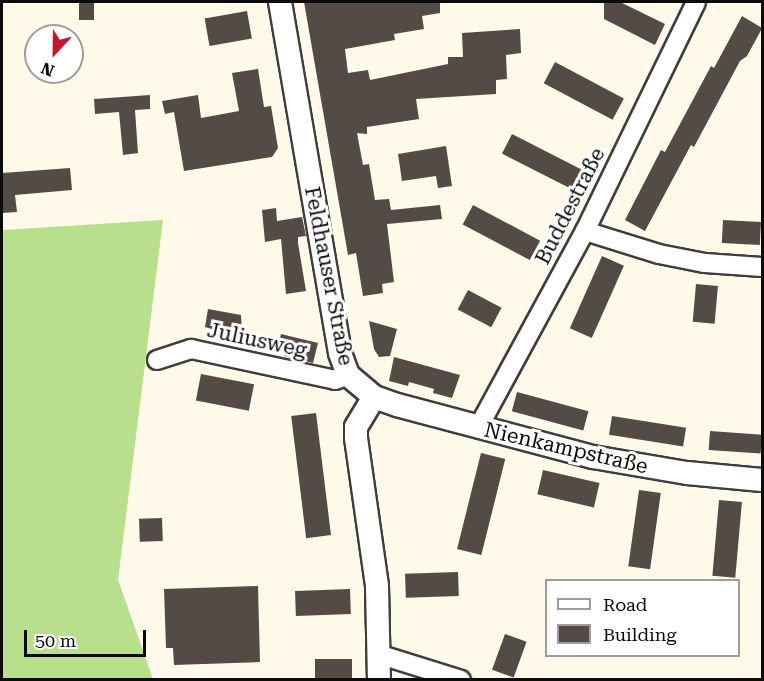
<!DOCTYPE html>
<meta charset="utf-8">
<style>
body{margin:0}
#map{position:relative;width:764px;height:681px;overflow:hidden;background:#fff9e9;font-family:"Roboto Serif",serif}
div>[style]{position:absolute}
.forest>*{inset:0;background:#b8df8c}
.building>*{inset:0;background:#554b46;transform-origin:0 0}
.roads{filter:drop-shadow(2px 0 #3e3e3e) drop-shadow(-2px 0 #3e3e3e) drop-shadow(0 2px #3e3e3e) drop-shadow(0 -2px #3e3e3e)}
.minor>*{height:18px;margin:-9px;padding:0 9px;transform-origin:9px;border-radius:9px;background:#fff}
.tertiary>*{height:22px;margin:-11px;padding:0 11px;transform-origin:11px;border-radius:11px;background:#fff}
span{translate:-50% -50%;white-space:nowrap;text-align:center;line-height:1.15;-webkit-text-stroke:6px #fff;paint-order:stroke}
.street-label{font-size:21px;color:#0b0b0b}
.frame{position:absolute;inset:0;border:3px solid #0b0b0b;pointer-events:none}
.legend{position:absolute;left:545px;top:579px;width:195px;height:78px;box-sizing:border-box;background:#fff;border:2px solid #9d9d9d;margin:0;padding:8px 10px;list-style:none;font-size:18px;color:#0b0b0b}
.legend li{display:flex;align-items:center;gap:12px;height:30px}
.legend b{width:30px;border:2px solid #9d9d9d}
.north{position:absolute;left:24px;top:24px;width:60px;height:60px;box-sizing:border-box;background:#fff;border:2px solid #9d9d9d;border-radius:50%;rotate:202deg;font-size:16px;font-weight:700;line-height:24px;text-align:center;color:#0b0b0b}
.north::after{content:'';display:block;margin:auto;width:21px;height:27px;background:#c8162d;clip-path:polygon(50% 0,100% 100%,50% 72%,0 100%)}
.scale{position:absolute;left:24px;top:630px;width:122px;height:27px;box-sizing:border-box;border:3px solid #0b0b0b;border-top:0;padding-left:8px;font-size:18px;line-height:21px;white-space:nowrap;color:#0b0b0b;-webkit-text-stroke:4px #fff;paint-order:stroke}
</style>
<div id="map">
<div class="forest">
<div style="clip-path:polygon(163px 220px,118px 580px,153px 679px,2px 679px,2px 230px)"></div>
</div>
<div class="building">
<div style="left:79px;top:2px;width:15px;height:18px"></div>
<div style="clip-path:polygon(304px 2px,440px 2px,440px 13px,422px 16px,424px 29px,394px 34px,395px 40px,345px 49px,348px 73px,368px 70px,370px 80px,448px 64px,448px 57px,463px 57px,462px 33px,520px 29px,521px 53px,506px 55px,507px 79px,496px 80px,496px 94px,416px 99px,419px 119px,367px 127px,367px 134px,357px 133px,363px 165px,369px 164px,375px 200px,389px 199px,391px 210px,440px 205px,442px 219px,387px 224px,394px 282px,382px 284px,383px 293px,363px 296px,356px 253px,348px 255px)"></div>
<div style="clip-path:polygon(604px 2px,620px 2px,665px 24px,655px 45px,604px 19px)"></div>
<div style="left:247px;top:11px;width:28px;height:43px;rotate:80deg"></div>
<div style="clip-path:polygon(742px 16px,762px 28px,759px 34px,747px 56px,740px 61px,694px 147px,691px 145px,645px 231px,625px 220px,661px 150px,665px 152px,711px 66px,714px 68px)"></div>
<div style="left:555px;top:62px;width:78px;height:24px;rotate:28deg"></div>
<div style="clip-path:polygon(258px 69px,264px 107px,271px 106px,278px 148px,272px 157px,184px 171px,174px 112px,165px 114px,162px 101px,198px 95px,201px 118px,239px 111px,232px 73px)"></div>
<div style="clip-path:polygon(150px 95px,150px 109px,135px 110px,138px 153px,123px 155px,119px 112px,95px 114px,94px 99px)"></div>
<div style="left:512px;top:134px;width:78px;height:22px;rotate:27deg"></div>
<div style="clip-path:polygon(446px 146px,452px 186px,438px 188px,436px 176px,402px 181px,398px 154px)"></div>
<div style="clip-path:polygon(70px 168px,72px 190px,15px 195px,17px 212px,2px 213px,2px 173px)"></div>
<div style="left:473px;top:205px;width:76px;height:22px;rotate:28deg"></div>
<div style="clip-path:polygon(276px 208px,277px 221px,302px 217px,306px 236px,298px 237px,298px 243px,306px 291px,286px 294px,281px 239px,265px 242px,262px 210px)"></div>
<div style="left:723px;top:220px;width:38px;height:23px;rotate:3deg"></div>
<div style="left:602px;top:256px;width:24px;height:79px;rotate:24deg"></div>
<div style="left:696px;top:284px;width:22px;height:38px;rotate:5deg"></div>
<div style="left:468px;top:290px;width:38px;height:22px;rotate:28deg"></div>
<div style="clip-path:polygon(208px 309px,241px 315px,242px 334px,237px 333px,237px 338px,214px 334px,215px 330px,205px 327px)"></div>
<div style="clip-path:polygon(369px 321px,397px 329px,390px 356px,379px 357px,374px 349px)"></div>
<div style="clip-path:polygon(281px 334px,318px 343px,313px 363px,284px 356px,286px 352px,277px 350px)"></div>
<div style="clip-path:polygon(394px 357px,460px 375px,452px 398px,433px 393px,434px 389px,409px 382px,408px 386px,389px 381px)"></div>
<div style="left:201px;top:374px;width:54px;height:27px;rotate:11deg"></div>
<div style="left:517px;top:392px;width:74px;height:20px;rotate:15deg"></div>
<div style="left:316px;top:413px;width:123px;height:25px;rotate:83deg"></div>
<div style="left:612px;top:416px;width:75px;height:19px;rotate:9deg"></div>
<div style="left:710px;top:431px;width:52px;height:19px;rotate:4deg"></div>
<div style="left:481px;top:453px;width:25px;height:99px;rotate:14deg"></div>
<div style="left:543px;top:470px;width:58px;height:25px;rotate:13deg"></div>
<div style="left:639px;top:490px;width:22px;height:77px;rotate:8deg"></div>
<div style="left:719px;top:500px;width:23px;height:76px;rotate:5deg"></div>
<div style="left:162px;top:518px;width:23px;height:23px;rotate:88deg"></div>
<div style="left:458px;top:572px;width:24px;height:53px;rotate:88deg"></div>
<div style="clip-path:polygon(258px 586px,260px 662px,174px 665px,173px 648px,166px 648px,164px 589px)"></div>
<div style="left:350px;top:589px;width:25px;height:55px;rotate:88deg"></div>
<div style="left:505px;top:634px;width:23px;height:38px;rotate:20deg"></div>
<div style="left:315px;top:659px;width:37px;height:21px"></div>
</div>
<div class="roads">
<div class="minor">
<div style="left:585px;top:231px;width:77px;rotate:17.3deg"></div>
<div style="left:659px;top:254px;width:47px;rotate:11.1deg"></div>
<div style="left:705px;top:263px;width:57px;rotate:4deg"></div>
<div style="left:157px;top:360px;width:36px;rotate:-18deg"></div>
<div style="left:191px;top:349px;width:147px;rotate:12.1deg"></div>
<div style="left:335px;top:380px;width:14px;rotate:-21deg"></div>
<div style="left:478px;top:428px;width:224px;rotate:-61.5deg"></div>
<div style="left:585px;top:231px;width:254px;rotate:-64.1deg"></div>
<div style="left:378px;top:654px;width:87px;rotate:17.4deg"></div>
</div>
<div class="tertiary">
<div style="left:280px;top:2px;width:356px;rotate:80.3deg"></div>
<div style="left:340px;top:353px;width:23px;rotate:70deg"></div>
<div style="left:348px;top:375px;width:34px;rotate:40deg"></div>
<div style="left:374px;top:397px;width:24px;rotate:19deg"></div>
<div style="left:397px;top:405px;width:203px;rotate:14.9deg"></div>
<div style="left:593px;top:457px;width:95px;rotate:9.7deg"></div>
<div style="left:687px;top:473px;width:75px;rotate:5.3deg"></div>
<div style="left:374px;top:397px;width:35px;rotate:121deg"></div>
<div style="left:356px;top:427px;width:11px;rotate:90deg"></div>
<div style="left:356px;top:438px;width:149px;rotate:81.9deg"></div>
<div style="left:377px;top:586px;width:94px;rotate:88.8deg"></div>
</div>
</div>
<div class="street-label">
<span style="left:570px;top:206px;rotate:-63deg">Buddestraße</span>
<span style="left:329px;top:276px;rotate:79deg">Feldhauser Straße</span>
<span style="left:257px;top:340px;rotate:12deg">Juliusweg</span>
<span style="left:566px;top:448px;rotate:13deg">Nienkampstraße</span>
</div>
<div class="frame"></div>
<ul class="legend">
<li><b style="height:8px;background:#fff"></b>Road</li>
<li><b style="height:16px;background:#554b46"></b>Building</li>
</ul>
<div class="north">N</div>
<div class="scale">50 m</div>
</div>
